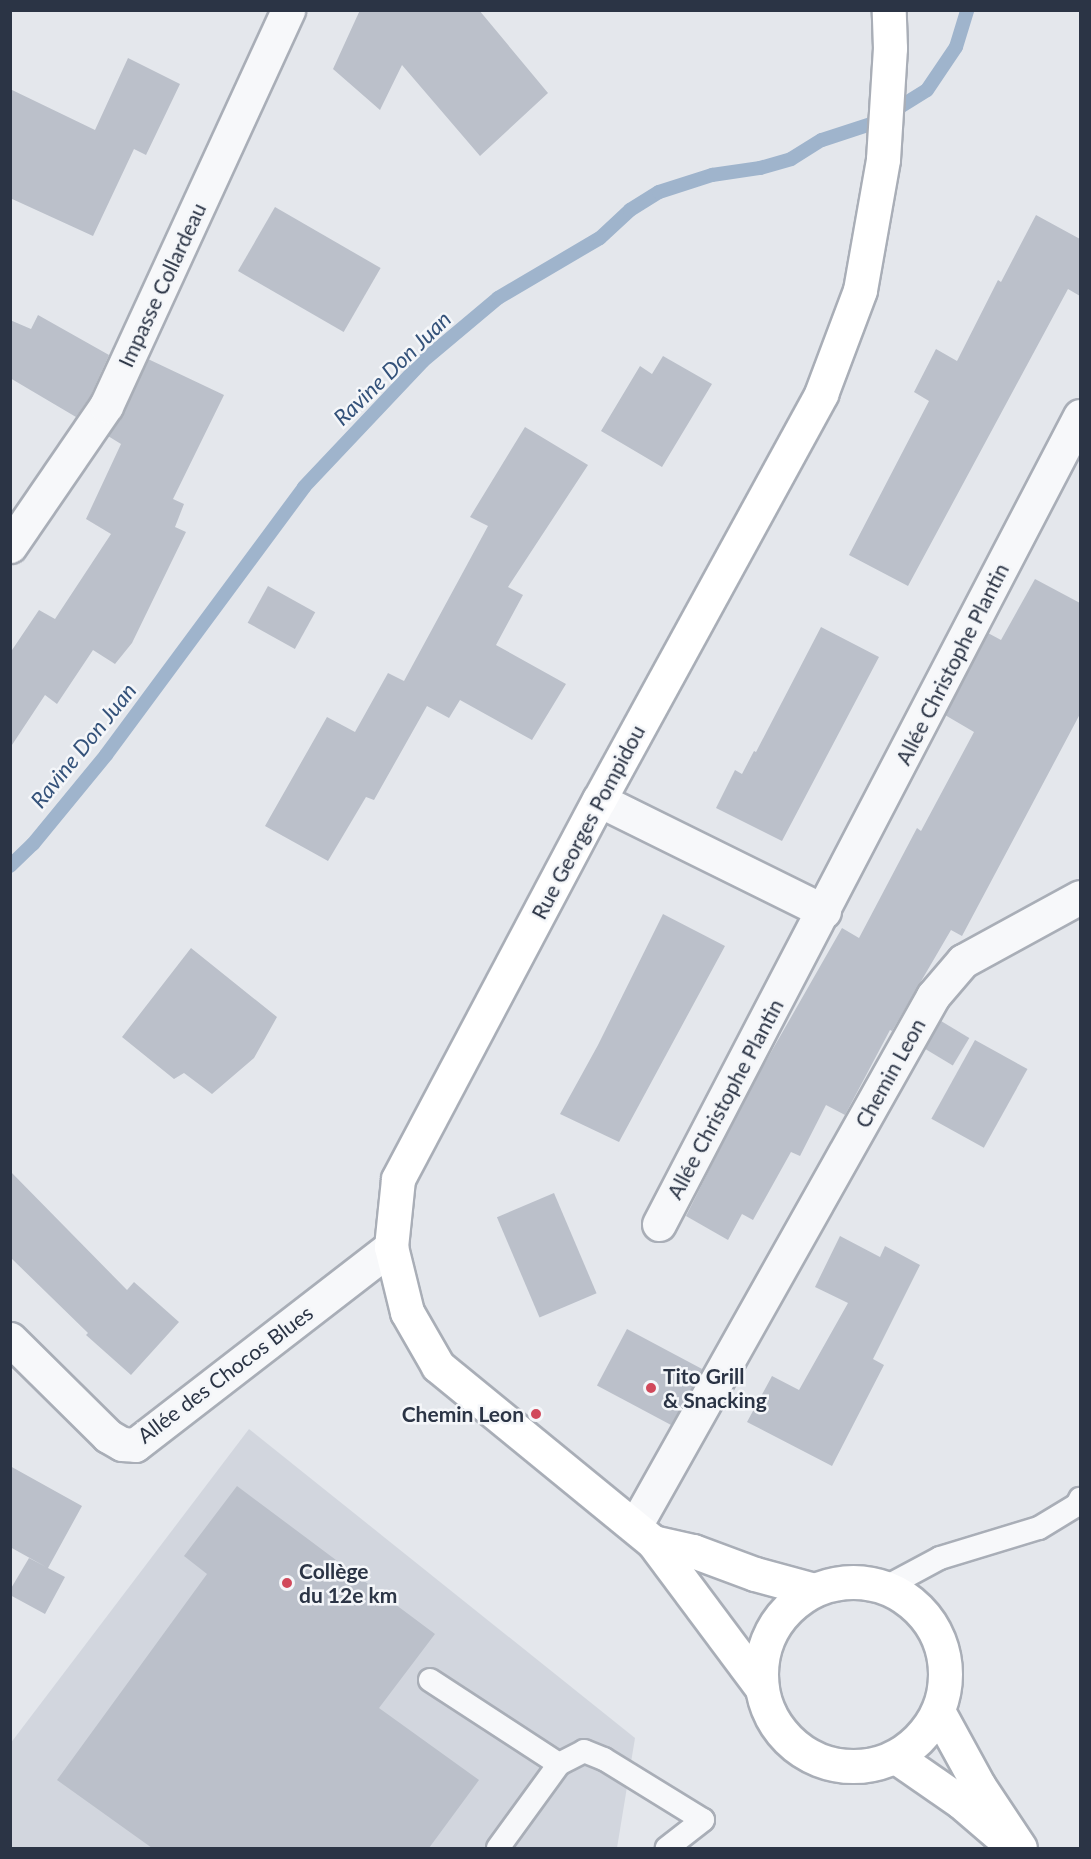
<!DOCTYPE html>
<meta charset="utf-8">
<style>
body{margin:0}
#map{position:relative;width:1091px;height:1859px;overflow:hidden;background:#e4e7ec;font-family:Lato,sans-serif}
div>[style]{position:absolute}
.built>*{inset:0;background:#d2d6de}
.stream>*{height:14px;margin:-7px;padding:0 7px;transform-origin:7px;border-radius:7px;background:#9fb4cc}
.building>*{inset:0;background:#bbc0ca;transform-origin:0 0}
.roads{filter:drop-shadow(2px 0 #a9aeb7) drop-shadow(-2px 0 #a9aeb7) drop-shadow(0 2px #a9aeb7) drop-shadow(0 -2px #a9aeb7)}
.lane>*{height:22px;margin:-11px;padding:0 11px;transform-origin:11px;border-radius:11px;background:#f7f8fa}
.street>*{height:33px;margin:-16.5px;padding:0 16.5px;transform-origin:16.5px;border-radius:16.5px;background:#f7f8fa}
.primary>*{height:33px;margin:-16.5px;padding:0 16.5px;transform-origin:16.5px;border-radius:16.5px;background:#fff}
.primary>.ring{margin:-16.5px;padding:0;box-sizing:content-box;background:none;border:33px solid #fff;border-radius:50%}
.dots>*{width:16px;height:16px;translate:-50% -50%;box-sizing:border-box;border:3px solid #f4f6f9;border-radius:50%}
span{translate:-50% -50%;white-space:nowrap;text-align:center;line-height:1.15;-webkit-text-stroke:5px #f4f6f9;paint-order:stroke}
.street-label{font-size:21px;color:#2b3445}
.poi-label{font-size:21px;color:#2b3445;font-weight:700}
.left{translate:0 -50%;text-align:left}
.right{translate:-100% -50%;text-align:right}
.water-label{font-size:22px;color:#34527a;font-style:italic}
.frame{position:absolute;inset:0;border:12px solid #2b3445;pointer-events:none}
</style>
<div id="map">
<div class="built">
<div style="clip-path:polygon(249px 1429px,635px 1738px,617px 1848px,11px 1848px,10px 1744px)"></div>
</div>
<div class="stream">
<div style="left:10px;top:866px;width:32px;rotate:-44deg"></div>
<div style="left:33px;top:844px;width:115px;rotate:-50.6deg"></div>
<div style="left:106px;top:755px;width:333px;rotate:-53.5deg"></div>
<div style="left:304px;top:487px;width:173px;rotate:-46.6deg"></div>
<div style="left:423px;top:361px;width:98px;rotate:-40deg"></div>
<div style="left:498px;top:298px;width:118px;rotate:-30.5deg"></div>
<div style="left:600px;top:238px;width:41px;rotate:-43deg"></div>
<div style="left:630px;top:210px;width:34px;rotate:-32deg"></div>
<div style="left:659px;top:192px;width:56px;rotate:-17.8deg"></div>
<div style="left:712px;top:175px;width:49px;rotate:-8.3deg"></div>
<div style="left:760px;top:168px;width:32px;rotate:-16deg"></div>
<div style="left:791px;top:159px;width:36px;rotate:-32deg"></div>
<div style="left:822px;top:140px;width:55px;rotate:-18.1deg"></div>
<div style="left:874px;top:123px;width:62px;rotate:-31.9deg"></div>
<div style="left:927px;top:90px;width:52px;rotate:-56deg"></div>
<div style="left:956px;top:47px;width:39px;rotate:-73deg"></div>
</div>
<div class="building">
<div style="clip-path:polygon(360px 10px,479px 10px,548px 93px,480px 156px,402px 65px,380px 110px,333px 69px)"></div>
<div style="clip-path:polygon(128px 58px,180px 84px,146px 155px,134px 149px,93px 236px,10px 198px,10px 89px,95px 130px)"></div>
<div style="left:275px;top:207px;width:122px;height:74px;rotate:30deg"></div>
<div style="clip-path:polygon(1036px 215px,1080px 239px,1080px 296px,1068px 289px,908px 586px,849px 555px,929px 401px,914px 392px,936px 349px,957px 361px,998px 280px,1001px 282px)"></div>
<div style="clip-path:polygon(38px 315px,109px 355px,90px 397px,76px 417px,10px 378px,10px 320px,31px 329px)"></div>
<div style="clip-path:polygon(663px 356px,712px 384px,662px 467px,601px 431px,640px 366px,652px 374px)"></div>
<div style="clip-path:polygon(148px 359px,224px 395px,173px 499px,184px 504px,175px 527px,186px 532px,132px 643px,115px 664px,93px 650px,57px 704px,45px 695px,10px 748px,10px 653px,39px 610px,55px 619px,111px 534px,86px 519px,121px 444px,108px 436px,123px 414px)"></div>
<div style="clip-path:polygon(525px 427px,588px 465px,508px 587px,523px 595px,496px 645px,566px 684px,532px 740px,460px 700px,449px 718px,427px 706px,374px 800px,366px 797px,328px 861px,265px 826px,327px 717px,355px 732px,388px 673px,404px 681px,488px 526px,470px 517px)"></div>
<div style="clip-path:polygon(1035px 579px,1080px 603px,1080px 714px,962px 936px,951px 930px,892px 1031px,890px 1030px,845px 1115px,826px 1105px,800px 1156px,791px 1152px,753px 1220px,742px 1214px,728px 1240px,686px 1216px,750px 1089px,842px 928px,859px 938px,917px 828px,921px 831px,974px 732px,945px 715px,988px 633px,1001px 640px)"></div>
<div style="left:268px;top:586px;width:54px;height:42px;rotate:29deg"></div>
<div style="clip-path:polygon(821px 627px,879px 657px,782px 841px,716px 808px,735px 770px,742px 774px,754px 751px,756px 752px)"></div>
<div style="clip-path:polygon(663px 914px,725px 946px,619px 1142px,560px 1114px,598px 1045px)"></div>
<div style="clip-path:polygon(191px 948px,277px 1017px,254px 1058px,212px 1094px,184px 1073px,174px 1079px,122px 1037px)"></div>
<div style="left:941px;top:1021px;width:33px;height:32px;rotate:31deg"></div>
<div style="left:975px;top:1040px;width:60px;height:90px;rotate:29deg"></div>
<div style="clip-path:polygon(10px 1171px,127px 1290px,134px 1282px,179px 1322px,131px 1375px,86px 1335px,88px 1333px,10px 1257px)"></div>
<div style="left:554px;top:1193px;width:109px;height:62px;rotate:67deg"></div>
<div style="clip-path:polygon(840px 1236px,880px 1257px,885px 1246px,920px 1265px,873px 1359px,884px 1365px,832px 1466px,747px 1422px,772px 1376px,799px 1390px,848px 1303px,815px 1287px)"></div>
<div style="left:627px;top:1329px;width:85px;height:64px;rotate:28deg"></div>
<div style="clip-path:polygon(10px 1466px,82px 1506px,48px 1568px,65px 1577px,45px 1614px,10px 1595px,10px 1590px,29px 1558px,46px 1567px,10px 1547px)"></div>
<div style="clip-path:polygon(237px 1486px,435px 1634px,379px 1708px,479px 1780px,429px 1848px,152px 1848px,57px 1780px,207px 1574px,184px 1556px)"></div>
</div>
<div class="roads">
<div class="lane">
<div style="left:886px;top:1587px;width:61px;rotate:-28.2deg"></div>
<div style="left:940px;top:1558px;width:103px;rotate:-16.9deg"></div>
<div style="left:1039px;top:1528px;width:44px;rotate:-31.2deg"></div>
<div style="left:1077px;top:1505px;width:7px;rotate:-63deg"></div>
<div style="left:430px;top:1680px;width:154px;rotate:33.1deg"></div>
<div style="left:498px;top:1848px;width:104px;rotate:-54deg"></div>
<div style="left:559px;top:1764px;width:28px;rotate:-27deg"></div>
<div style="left:584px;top:1751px;width:22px;rotate:22deg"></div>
<div style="left:604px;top:1759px;width:116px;rotate:31.6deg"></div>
<div style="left:703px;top:1820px;width:46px;rotate:142.1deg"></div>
</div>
<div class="street">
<div style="left:10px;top:546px;width:170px;rotate:-55.6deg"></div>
<div style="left:106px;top:406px;width:436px;rotate:-65.3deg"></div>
<div style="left:599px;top:800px;width:251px;rotate:26.3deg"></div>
<div style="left:659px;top:1224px;width:911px;rotate:-62.48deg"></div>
<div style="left:10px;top:1339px;width:138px;rotate:44.7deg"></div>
<div style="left:108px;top:1436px;width:16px;rotate:30deg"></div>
<div style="left:122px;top:1444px;width:13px;rotate:4deg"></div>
<div style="left:135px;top:1445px;width:324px;rotate:-37.7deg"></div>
<div style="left:635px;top:1526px;width:608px;rotate:-60.65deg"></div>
<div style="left:933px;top:996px;width:46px;rotate:-49.4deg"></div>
<div style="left:963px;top:961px;width:133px;rotate:-28.7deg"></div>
</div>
<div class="primary">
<div style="left:653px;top:1542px;width:41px;rotate:12.7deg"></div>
<div style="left:693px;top:1551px;width:66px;rotate:20.4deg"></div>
<div style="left:755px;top:1574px;width:61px;rotate:15.2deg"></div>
<div class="ring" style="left:761px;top:1582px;width:151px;height:151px"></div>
<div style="left:761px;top:1687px;width:181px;rotate:-126.7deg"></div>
<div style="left:653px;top:1542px;width:278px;rotate:-140.7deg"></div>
<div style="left:438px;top:1366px;width:62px;rotate:-119.9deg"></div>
<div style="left:407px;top:1312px;width:67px;rotate:-103.8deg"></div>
<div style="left:391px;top:1247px;width:68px;rotate:-84.1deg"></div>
<div style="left:398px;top:1179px;width:429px;rotate:-62.1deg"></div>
<div style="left:599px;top:800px;width:463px;rotate:-61.3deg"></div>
<div style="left:821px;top:394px;width:111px;rotate:-69.4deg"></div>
<div style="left:860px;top:290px;width:133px;rotate:-80deg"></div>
<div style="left:883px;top:159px;width:111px;rotate:-86.4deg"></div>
<div style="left:890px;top:48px;width:38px;rotate:-92deg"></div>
<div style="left:939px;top:1713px;width:83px;rotate:61.3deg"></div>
<div style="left:979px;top:1786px;width:74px;rotate:56.5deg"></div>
<div style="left:896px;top:1757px;width:79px;rotate:34.7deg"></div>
<div style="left:961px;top:1802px;width:48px;rotate:40.7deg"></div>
</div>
</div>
<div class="dots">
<div style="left:651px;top:1388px;background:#d1495b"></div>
<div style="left:536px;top:1414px;background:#d1495b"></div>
<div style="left:287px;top:1583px;background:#d1495b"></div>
</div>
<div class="street-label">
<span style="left:162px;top:285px;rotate:-65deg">Impasse Collardeau</span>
<span style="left:952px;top:664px;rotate:-63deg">Allée Christophe Plantin</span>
<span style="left:588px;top:822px;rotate:-62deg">Rue Georges Pompidou</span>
<span style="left:890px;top:1073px;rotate:-61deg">Chemin Leon</span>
<span style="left:725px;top:1099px;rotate:-62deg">Allée Christophe Plantin</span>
<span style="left:225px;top:1374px;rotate:-37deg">Allée des Chocos Blues</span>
</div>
<div class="poi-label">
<span class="left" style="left:663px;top:1388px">Tito Grill<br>&amp; Snacking</span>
<span class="right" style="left:524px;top:1414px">Chemin Leon</span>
<span class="left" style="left:299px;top:1583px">Collège<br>du 12e km</span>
</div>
<div class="water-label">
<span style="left:392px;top:368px;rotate:-44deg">Ravine Don Juan</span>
<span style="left:83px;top:745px;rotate:-51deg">Ravine Don Juan</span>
</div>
<div class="frame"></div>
</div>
